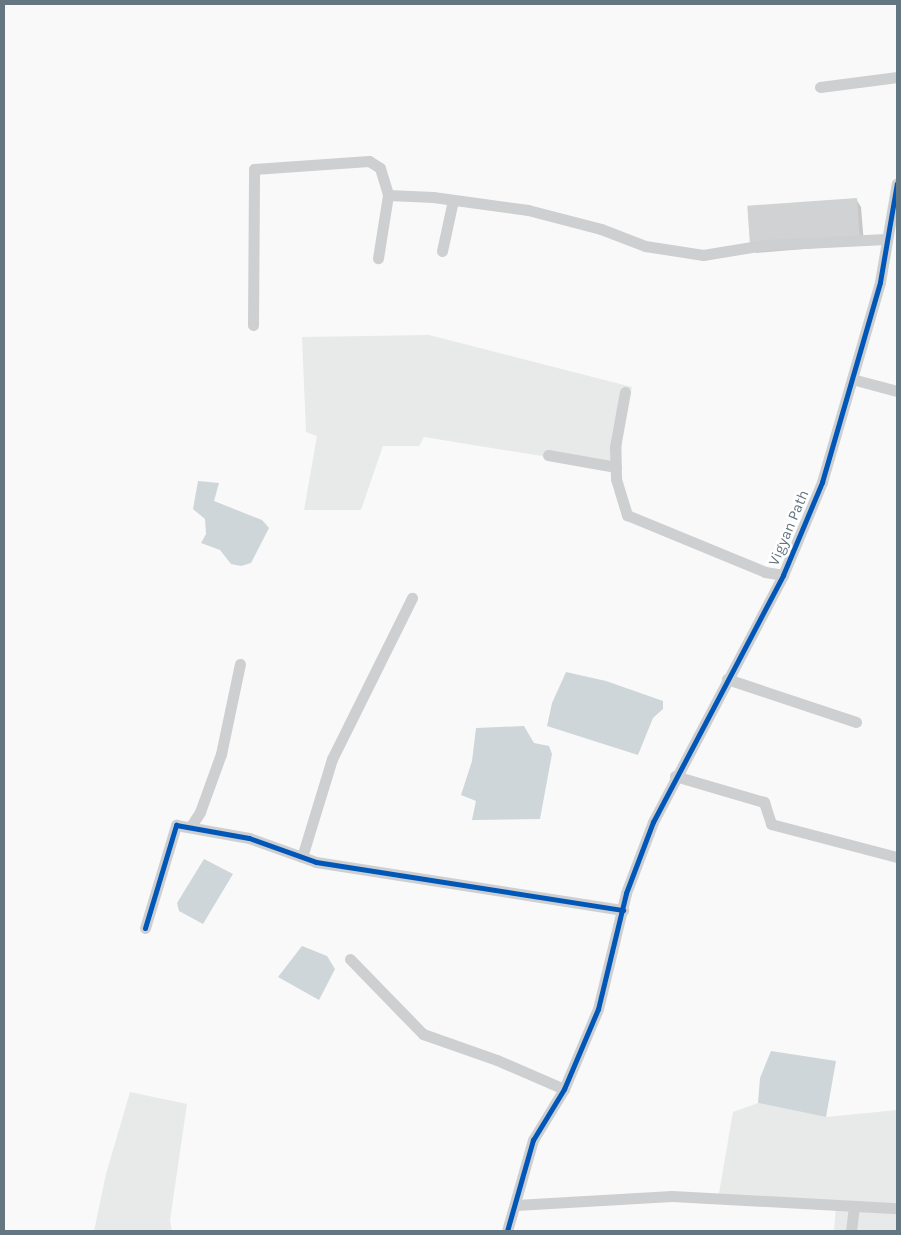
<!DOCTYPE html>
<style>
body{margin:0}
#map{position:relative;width:901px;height:1235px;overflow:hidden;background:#f9f9f9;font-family:Karla,sans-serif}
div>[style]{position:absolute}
.built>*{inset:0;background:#e8e9e9}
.water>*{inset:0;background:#ced6d9}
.shadow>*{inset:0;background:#0003}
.building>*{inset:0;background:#d0d2d3;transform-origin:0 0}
.minor>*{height:11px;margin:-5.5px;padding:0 5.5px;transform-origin:5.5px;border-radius:5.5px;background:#cecfd0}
.cycleway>*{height:5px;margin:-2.5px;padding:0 2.5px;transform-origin:2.5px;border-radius:2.5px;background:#0057b8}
span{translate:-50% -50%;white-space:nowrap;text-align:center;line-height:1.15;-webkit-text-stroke:5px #fff;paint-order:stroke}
.street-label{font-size:15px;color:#657683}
.frame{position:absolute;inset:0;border:5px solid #657683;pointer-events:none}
</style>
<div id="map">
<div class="built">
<div style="clip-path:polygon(429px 335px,632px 387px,622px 430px,622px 469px,424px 437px,419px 446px,383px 446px,361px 510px,304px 510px,317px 436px,306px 432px,302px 337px)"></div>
<div style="clip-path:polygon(130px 1092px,187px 1104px,170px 1220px,172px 1231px,94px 1231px,106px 1174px)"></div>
<div style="clip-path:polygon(758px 1103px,827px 1117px,897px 1110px,897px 1231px,834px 1231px,836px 1207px,718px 1199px,733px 1112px)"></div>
</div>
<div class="water">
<div style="clip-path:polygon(198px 481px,219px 483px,214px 501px,262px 520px,269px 528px,251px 563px,241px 566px,231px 564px,220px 550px,201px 543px,206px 534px,205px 519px,193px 509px)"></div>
<div style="clip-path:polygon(566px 672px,606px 681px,663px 701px,663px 709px,653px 718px,638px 755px,547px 726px,552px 703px)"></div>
<div style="clip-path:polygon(524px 726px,534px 743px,549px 746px,552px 754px,540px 819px,472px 820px,476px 801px,461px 795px,472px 761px,476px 728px)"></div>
<div style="clip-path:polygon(204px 859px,233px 874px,203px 924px,179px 911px,177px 903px)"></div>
<div style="clip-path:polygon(302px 946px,327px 956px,335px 969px,319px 1000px,278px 977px)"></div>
<div style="clip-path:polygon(771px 1051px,836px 1061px,826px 1117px,758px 1103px,760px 1078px)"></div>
</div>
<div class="shadow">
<div style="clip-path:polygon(856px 199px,861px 207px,864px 244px,756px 253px,752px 246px)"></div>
</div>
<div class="building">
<div style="left:857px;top:198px;width:39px;height:110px;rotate:86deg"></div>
</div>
<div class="minor">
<div style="left:820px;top:87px;width:78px;rotate:-7.4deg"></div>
<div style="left:388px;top:195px;width:45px;rotate:2.5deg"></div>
<div style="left:433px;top:197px;width:96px;rotate:7.8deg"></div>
<div style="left:528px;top:210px;width:75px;rotate:14.6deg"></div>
<div style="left:601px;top:229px;width:47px;rotate:21.1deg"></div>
<div style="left:645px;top:246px;width:59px;rotate:8.8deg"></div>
<div style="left:703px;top:255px;width:62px;rotate:-9.3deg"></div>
<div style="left:764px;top:245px;width:122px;rotate:-2.8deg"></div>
<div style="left:442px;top:251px;width:52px;rotate:-77.8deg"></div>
<div style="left:253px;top:325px;width:156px;rotate:-89.6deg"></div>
<div style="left:254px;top:169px;width:115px;rotate:-4deg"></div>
<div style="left:369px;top:161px;width:13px;rotate:32deg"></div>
<div style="left:380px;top:168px;width:28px;rotate:73deg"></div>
<div style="left:388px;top:195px;width:64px;rotate:99deg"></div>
<div style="left:852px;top:379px;width:47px;rotate:14.9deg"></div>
<div style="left:625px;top:392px;width:56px;rotate:100.3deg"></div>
<div style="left:615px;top:447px;width:32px;rotate:88deg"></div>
<div style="left:616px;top:479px;width:38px;rotate:73deg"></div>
<div style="left:627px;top:515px;width:149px;rotate:22.4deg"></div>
<div style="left:765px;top:572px;width:18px;rotate:9deg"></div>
<div style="left:548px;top:455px;width:69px;rotate:10deg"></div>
<div style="left:727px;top:679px;width:136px;rotate:18.4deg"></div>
<div style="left:675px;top:776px;width:93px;rotate:16.3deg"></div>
<div style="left:764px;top:802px;width:23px;rotate:72deg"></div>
<div style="left:771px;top:824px;width:130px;rotate:14.7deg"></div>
<div style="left:191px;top:826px;width:17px;rotate:-57deg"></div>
<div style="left:200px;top:812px;width:62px;rotate:-70.1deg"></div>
<div style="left:221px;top:754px;width:92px;rotate:-78.1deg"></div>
<div style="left:302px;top:857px;width:102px;rotate:-73deg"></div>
<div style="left:332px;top:759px;width:180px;rotate:-63.6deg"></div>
<div style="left:145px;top:928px;width:108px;rotate:-73.2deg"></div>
<div style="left:176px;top:825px;width:74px;rotate:10.1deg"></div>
<div style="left:249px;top:838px;width:71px;rotate:19.7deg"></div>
<div style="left:316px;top:862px;width:311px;rotate:8.9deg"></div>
<div style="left:350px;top:959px;width:105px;rotate:45.8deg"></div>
<div style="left:423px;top:1034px;width:78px;rotate:19.4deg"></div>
<div style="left:497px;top:1060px;width:73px;rotate:23.4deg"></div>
<div style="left:516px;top:1205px;width:156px;rotate:-3.3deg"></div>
<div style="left:672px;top:1196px;width:225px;rotate:3.1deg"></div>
<div style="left:507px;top:1231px;width:95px;rotate:-74.1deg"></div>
<div style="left:533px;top:1140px;width:60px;rotate:-58.7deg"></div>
<div style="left:564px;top:1089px;width:87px;rotate:-67deg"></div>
<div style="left:598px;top:1009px;width:119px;rotate:-76.4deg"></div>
<div style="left:626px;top:893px;width:76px;rotate:-69.2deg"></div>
<div style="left:653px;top:822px;width:279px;rotate:-62.2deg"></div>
<div style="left:783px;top:575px;width:101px;rotate:-67.2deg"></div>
<div style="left:822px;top:482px;width:208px;rotate:-73.8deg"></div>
<div style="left:880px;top:282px;width:100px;rotate:-80.3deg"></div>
<div style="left:851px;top:1231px;width:24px;rotate:-83deg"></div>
</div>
<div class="cycleway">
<div style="left:145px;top:928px;width:108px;rotate:-73.2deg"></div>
<div style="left:176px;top:825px;width:74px;rotate:10.1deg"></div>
<div style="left:249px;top:838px;width:71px;rotate:19.7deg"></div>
<div style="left:316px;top:862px;width:311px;rotate:8.9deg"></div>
<div style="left:507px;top:1231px;width:95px;rotate:-74.1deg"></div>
<div style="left:533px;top:1140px;width:60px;rotate:-58.7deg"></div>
<div style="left:564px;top:1089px;width:87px;rotate:-67deg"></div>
<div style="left:598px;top:1009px;width:119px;rotate:-76.4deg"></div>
<div style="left:626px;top:893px;width:76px;rotate:-69.2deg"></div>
<div style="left:653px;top:822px;width:279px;rotate:-62.2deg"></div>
<div style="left:783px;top:575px;width:101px;rotate:-67.2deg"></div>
<div style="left:822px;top:482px;width:208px;rotate:-73.8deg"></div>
<div style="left:880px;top:282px;width:100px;rotate:-80.3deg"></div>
</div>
<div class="street-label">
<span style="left:789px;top:528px;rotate:-67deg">Vigyan Path</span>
</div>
<div class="frame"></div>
</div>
